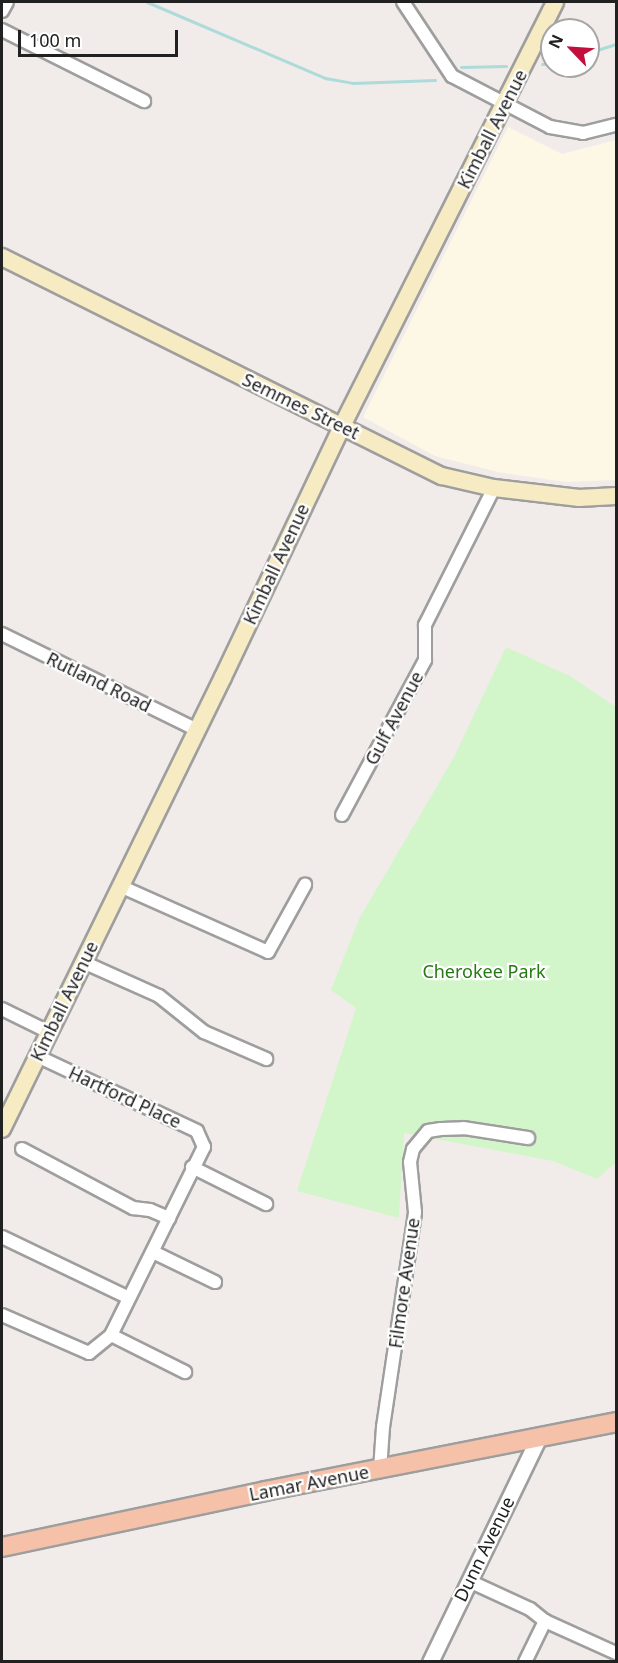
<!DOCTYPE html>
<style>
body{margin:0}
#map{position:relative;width:618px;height:1663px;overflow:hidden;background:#f1ece9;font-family:"Noto Sans",sans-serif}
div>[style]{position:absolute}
.education>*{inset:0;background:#fdf7e5}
.park>*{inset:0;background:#d2f6ca}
.stream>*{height:3px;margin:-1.5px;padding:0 1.5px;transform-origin:1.5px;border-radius:1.5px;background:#addbda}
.roads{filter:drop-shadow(2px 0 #9e9e9e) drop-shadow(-2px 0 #9e9e9e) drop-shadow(0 2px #9e9e9e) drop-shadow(0 -2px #9e9e9e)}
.minor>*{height:12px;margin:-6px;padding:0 6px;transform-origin:6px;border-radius:6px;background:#fff}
.tertiary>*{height:15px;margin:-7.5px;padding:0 7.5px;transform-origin:7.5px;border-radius:7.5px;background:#fff}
.secondary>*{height:16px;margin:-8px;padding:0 8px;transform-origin:8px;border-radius:8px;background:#f6ebc2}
.primary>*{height:18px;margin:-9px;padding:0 9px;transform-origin:9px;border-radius:9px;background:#f5c1a9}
span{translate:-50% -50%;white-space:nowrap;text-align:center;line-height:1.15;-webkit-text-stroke:4.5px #fff;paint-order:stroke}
.street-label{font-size:18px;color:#212121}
.park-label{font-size:18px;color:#257a14}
.frame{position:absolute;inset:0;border:3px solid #212121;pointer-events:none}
.north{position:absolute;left:540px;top:18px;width:60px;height:60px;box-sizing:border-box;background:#fff;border:2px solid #a6a6a6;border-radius:50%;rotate:295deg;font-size:16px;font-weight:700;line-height:24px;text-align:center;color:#212121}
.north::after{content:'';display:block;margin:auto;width:21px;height:27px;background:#c30f3c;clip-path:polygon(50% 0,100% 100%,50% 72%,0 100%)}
.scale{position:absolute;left:18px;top:30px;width:160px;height:27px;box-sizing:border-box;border:3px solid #212121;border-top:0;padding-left:8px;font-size:18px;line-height:21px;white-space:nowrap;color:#212121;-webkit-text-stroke:4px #fff;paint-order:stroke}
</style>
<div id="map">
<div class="education">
<div style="clip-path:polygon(508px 127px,562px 154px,616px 140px,616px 480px,565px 482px,498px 472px,435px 456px,363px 417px)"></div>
</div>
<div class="park">
<div style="clip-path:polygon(506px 647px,570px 676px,616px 707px,616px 1162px,597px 1179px,553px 1161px,404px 1133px,399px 1218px,297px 1191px,356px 1008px,331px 990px,359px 919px,454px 757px)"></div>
</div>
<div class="stream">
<div style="left:147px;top:2px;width:194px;rotate:23.1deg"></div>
<div style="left:325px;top:78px;width:28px;rotate:10deg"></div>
<div style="left:353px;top:83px;width:82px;rotate:-2.1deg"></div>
<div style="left:588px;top:53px;width:29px;rotate:-18deg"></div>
<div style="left:542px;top:64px;width:10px"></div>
<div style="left:461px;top:67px;width:45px;rotate:-1.3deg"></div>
</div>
<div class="roads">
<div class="minor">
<div style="left:403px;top:2px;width:89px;rotate:56.5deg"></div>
<div style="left:452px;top:76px;width:110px;rotate:27.5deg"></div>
<div style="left:550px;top:127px;width:34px;rotate:10deg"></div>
<div style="left:583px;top:133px;width:34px;rotate:-14deg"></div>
<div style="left:2px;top:11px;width:10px;rotate:-61deg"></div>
<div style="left:2px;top:30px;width:159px;rotate:26.6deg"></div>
<div style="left:2px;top:634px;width:217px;rotate:26.2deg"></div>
<div style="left:342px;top:815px;width:176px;rotate:-61.8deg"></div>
<div style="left:425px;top:660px;width:35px;rotate:-90deg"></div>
<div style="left:425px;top:625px;width:153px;rotate:-63.3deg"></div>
<div style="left:120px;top:886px;width:162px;rotate:24deg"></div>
<div style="left:268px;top:952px;width:77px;rotate:-61.1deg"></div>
<div style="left:83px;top:962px;width:83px;rotate:24.1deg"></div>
<div style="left:159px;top:996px;width:58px;rotate:38.7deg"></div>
<div style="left:204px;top:1032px;width:68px;rotate:23.5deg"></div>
<div style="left:2px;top:1009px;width:52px;rotate:26.1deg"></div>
<div style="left:22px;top:1149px;width:126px;rotate:28deg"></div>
<div style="left:133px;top:1208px;width:17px;rotate:7deg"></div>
<div style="left:150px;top:1210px;width:21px;rotate:23deg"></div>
<div style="left:192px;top:1167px;width:83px;rotate:26.6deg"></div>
<div style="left:2px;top:1237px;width:139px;rotate:25.6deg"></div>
<div style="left:153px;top:1252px;width:69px;rotate:25.8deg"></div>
<div style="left:2px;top:1315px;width:95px;rotate:23.6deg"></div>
<div style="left:89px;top:1353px;width:28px;rotate:-39deg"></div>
<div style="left:111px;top:1335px;width:210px;rotate:-63.7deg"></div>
<div style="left:204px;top:1147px;width:17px;rotate:-114deg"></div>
<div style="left:197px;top:1131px;width:177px;rotate:-154.9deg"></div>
<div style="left:111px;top:1335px;width:83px;rotate:26.6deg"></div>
<div style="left:380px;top:1470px;width:43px;rotate:-86deg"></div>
<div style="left:383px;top:1427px;width:217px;rotate:-81.5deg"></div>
<div style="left:415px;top:1212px;width:50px;rotate:-95.7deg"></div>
<div style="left:410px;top:1162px;width:13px;rotate:-77deg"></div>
<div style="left:413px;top:1149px;width:23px;rotate:-50deg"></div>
<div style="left:428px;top:1131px;width:13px;rotate:-9deg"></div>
<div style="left:441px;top:1129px;width:23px;rotate:-2deg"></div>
<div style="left:464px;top:1128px;width:65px;rotate:8.9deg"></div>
<div style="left:469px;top:1581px;width:67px;rotate:24.7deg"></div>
<div style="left:530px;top:1609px;width:19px;rotate:39deg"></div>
<div style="left:545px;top:1621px;width:78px;rotate:24.3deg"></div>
<div style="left:525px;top:1662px;width:46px;rotate:-64deg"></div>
</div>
<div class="tertiary">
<div style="left:430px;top:1662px;width:250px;rotate:-64.2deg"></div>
</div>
<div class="secondary">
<div style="left:2px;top:257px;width:491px;rotate:26.5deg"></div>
<div style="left:442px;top:476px;width:53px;rotate:13deg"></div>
<div style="left:494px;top:488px;width:86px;rotate:6.7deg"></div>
<div style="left:579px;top:498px;width:37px;rotate:-3deg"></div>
<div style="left:2px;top:1129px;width:503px;rotate:-63.94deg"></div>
<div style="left:223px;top:677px;width:278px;rotate:-64.6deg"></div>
<div style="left:342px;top:426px;width:474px;rotate:-63.3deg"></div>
</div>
<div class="primary">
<div style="left:2px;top:1547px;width:269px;rotate:-12deg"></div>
<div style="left:265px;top:1491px;width:358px;rotate:-11.1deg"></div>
</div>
</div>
<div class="street-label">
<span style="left:492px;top:129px;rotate:-63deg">Kimball Avenue</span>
<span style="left:301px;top:406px;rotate:26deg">Semmes Street</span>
<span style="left:276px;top:564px;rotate:-65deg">Kimball Avenue</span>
<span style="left:99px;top:682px;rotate:26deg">Rutland Road</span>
<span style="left:394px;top:718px;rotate:-62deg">Gulf Avenue</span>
<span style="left:64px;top:1001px;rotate:-64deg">Kimball Avenue</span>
<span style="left:125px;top:1097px;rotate:25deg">Hartford Place</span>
<span style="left:404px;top:1283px;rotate:-82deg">Filmore Avenue</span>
<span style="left:309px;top:1483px;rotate:-11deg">Lamar Avenue</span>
<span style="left:484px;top:1549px;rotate:-64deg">Dunn Avenue</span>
</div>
<div class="park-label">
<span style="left:484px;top:971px">Cherokee Park</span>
</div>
<div class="frame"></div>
<div class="north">N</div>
<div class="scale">100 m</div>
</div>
